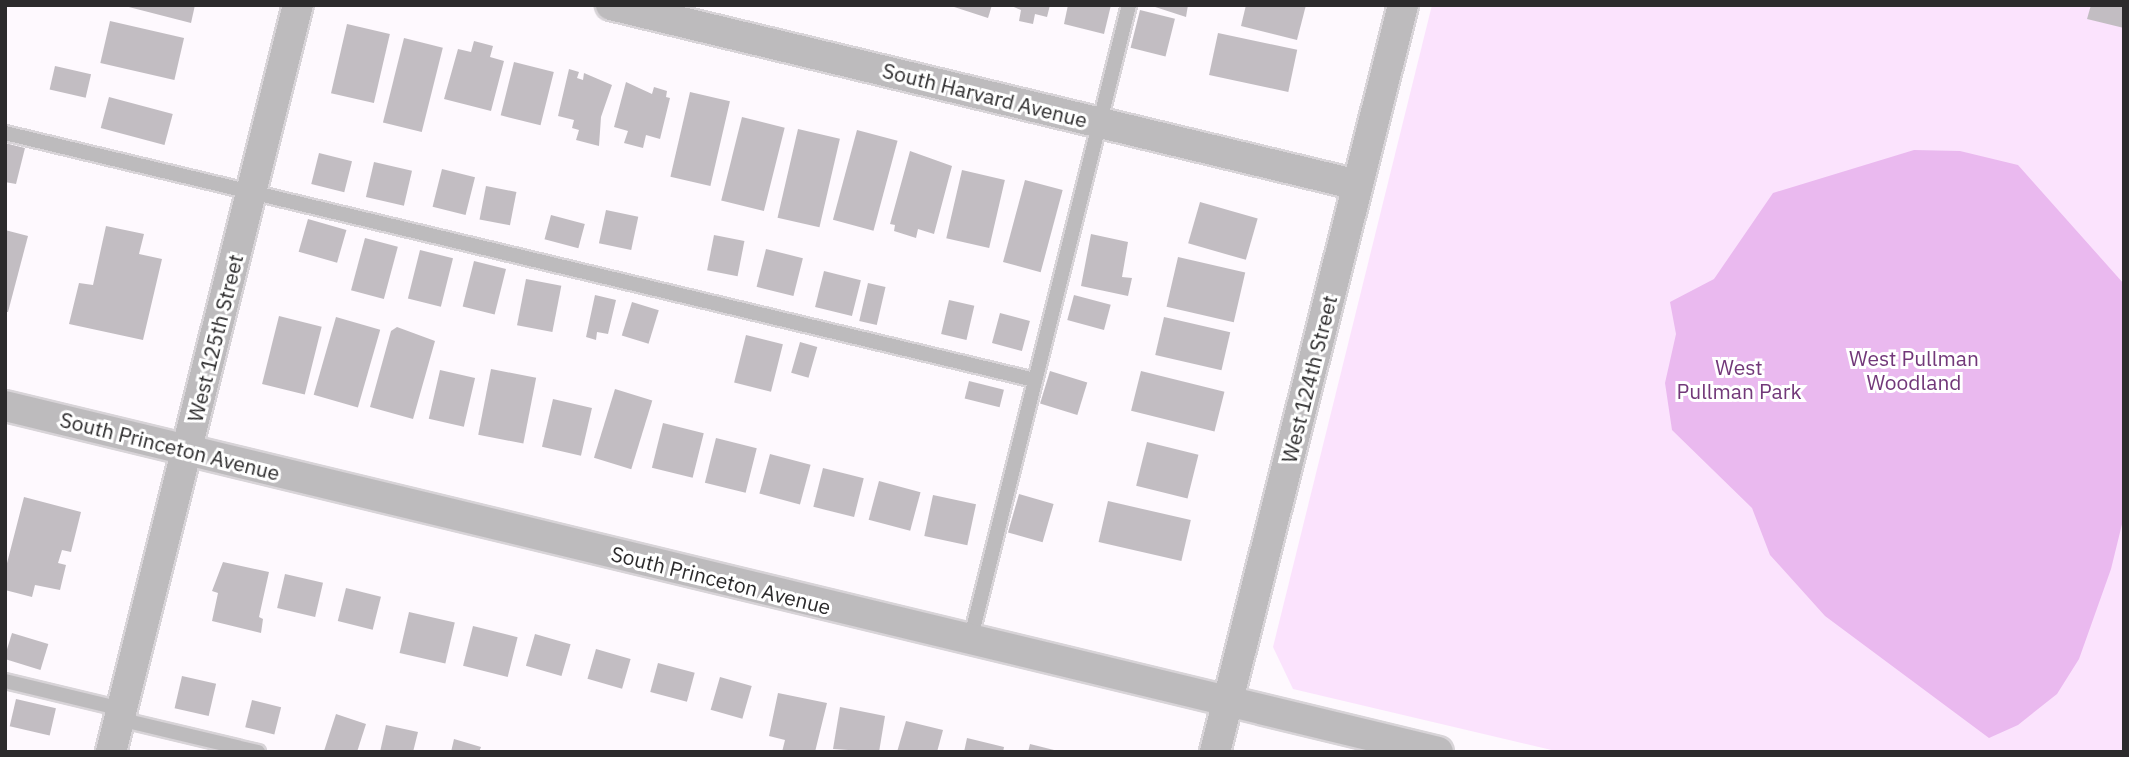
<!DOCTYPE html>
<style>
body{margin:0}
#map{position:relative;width:2129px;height:757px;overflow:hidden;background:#fef9fe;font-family:"IBM Plex Sans",sans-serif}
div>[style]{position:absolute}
.green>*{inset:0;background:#fbe3fd}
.forest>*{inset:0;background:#eab9ef}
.building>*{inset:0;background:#c2bdc2;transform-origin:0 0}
.roads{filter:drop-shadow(2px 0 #d8d4d8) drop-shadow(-2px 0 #d8d4d8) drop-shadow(0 2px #d8d4d8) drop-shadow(0 -2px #d8d4d8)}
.lane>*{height:14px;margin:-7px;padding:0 7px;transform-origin:7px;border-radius:7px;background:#bdbbbd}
.street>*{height:30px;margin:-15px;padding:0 15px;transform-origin:15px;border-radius:15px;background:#bdbbbd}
span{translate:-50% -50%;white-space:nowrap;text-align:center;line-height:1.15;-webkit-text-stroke:6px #fff;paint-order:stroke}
.street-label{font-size:21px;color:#2c2b2c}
.park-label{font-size:21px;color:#723879}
.frame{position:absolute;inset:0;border:7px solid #2c2b2c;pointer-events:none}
</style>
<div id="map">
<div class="green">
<div style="clip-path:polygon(1432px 5px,2124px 5px,2124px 752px,1560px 752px,1293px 689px,1273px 647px)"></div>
</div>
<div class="forest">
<div style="clip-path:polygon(1914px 150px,1960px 151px,2018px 165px,2124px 284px,2124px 516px,2111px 569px,2079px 659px,2057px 694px,2018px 725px,1989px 738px,1825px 616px,1770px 555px,1752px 508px,1672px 430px,1665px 383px,1676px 334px,1670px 302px,1714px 279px,1773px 193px)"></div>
</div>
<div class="building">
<div style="clip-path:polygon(121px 5px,195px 5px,191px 23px)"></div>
<div style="clip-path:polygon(948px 5px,992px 5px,988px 18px)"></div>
<div style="clip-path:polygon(1009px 5px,1050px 5px,1047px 17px,1035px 14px,1033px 24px,1019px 21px,1021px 10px)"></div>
<div style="clip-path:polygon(1068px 5px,1111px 5px,1104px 34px,1064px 24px)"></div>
<div style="clip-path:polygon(1149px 5px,1188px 5px,1186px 17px)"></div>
<div style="clip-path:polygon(1246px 5px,1306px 5px,1297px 40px,1241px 26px)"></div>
<div style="clip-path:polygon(2091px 5px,2124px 5px,2124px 28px,2087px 19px)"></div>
<div style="left:1140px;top:10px;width:36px;height:39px;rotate:14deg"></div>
<div style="left:110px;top:21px;width:76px;height:43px;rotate:13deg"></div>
<div style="left:347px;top:24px;width:44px;height:71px;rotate:13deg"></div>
<div style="left:1218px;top:33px;width:81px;height:43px;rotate:12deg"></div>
<div style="left:404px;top:38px;width:40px;height:87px;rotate:14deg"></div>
<div style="clip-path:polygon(474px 41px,493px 46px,490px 57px,504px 61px,491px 111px,444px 99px,458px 49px,471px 52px)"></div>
<div style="left:514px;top:62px;width:41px;height:55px;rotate:14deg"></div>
<div style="left:55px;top:66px;width:37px;height:24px;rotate:13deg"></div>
<div style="clip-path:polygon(569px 69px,579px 72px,577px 78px,583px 80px,584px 73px,612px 85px,601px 117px,599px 146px,576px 140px,579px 130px,572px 128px,574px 120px,558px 116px)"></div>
<div style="clip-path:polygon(626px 82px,652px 94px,654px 87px,667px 91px,666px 97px,670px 98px,660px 139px,646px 135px,643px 148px,624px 143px,628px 131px,614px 127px)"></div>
<div style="left:690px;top:92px;width:41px;height:87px;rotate:13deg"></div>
<div style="left:109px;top:97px;width:66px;height:32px;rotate:15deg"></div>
<div style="left:742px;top:117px;width:44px;height:86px;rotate:14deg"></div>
<div style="left:798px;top:129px;width:43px;height:91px;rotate:13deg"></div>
<div style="left:857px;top:130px;width:42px;height:93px;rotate:15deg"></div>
<div style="clip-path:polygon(5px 143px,25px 148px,16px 184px,5px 182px)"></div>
<div style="clip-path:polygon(910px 151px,952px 166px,934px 234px,918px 229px,916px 238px,894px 231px,895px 225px,890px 224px)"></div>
<div style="left:319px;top:153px;width:34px;height:32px;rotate:14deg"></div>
<div style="left:374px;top:162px;width:39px;height:36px;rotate:13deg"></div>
<div style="left:442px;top:169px;width:34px;height:39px;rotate:14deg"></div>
<div style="left:962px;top:170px;width:44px;height:70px;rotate:13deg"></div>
<div style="left:1025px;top:180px;width:39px;height:85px;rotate:15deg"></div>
<div style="left:486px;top:186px;width:31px;height:34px;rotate:11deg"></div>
<div style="left:1200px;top:202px;width:60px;height:43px;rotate:16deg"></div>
<div style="left:606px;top:210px;width:33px;height:34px;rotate:12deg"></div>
<div style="left:551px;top:215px;width:35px;height:25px;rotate:15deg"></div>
<div style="left:308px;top:219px;width:40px;height:34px;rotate:16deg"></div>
<div style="clip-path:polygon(106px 226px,144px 234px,139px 254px,162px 259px,143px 340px,69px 324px,79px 283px,93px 285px)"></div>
<div style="clip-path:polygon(5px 230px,28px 236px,8px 312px,5px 312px)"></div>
<div style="clip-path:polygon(1091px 234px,1128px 242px,1122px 277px,1132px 278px,1128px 296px,1081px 286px)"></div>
<div style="left:714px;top:235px;width:31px;height:36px;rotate:11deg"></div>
<div style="left:365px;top:238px;width:34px;height:54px;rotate:15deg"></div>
<div style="left:766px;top:249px;width:38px;height:39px;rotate:14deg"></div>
<div style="left:420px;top:250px;width:34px;height:50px;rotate:14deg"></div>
<div style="left:1178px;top:257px;width:69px;height:51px;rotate:13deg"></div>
<div style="left:474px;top:261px;width:33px;height:47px;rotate:14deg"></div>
<div style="left:824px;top:271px;width:38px;height:37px;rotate:14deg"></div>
<div style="left:526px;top:279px;width:36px;height:47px;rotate:11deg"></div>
<div style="left:868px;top:283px;width:18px;height:39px;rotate:13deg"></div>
<div style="clip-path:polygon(595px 295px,616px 300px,608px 334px,597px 332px,596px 340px,586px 337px)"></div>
<div style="left:1074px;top:295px;width:38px;height:26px;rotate:15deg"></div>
<div style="left:949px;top:300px;width:26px;height:35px;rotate:13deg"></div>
<div style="left:632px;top:302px;width:28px;height:35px;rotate:17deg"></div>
<div style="left:1000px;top:313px;width:31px;height:31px;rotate:15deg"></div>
<div style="left:279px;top:316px;width:44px;height:70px;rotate:14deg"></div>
<div style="left:336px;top:317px;width:46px;height:81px;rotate:16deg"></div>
<div style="left:1164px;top:317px;width:68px;height:39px;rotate:13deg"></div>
<div style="clip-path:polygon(397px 327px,435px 341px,413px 419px,370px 407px,391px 331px)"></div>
<div style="left:746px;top:335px;width:38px;height:49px;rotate:14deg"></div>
<div style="left:800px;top:342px;width:18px;height:32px;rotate:16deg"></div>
<div style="left:491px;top:369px;width:46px;height:67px;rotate:11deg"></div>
<div style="left:440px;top:370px;width:36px;height:50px;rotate:13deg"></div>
<div style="left:1050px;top:371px;width:39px;height:34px;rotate:17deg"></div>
<div style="left:1141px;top:371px;width:86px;height:41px;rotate:14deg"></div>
<div style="left:969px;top:381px;width:36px;height:18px;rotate:14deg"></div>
<div style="left:615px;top:389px;width:39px;height:72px;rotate:17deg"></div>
<div style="left:553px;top:399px;width:40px;height:49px;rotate:13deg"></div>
<div style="left:663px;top:423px;width:42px;height:46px;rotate:14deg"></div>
<div style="left:716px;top:438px;width:42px;height:46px;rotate:14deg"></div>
<div style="left:1147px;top:442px;width:53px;height:45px;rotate:14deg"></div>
<div style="left:770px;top:454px;width:42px;height:41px;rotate:15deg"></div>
<div style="left:823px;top:468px;width:42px;height:40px;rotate:14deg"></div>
<div style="left:879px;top:481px;width:43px;height:40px;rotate:15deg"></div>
<div style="left:1019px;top:494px;width:36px;height:40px;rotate:16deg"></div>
<div style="left:933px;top:495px;width:44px;height:42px;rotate:12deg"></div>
<div style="clip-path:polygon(24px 497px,81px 512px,71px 552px,62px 550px,58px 563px,66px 565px,60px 590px,35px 585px,32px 597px,5px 590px,5px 571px)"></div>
<div style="left:1108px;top:501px;width:85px;height:42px;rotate:13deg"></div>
<div style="clip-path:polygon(223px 562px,269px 572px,259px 617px,263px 619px,261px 633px,212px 621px,218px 593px,212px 591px)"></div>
<div style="left:285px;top:574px;width:39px;height:35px;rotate:13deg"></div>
<div style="left:346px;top:588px;width:36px;height:34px;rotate:14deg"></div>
<div style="left:409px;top:612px;width:47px;height:42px;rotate:13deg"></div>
<div style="left:473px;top:626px;width:46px;height:41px;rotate:14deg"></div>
<div style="left:12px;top:633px;width:38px;height:27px;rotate:17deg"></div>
<div style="left:535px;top:634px;width:37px;height:33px;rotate:16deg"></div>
<div style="left:596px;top:649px;width:36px;height:31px;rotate:16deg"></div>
<div style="left:658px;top:663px;width:38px;height:30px;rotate:15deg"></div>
<div style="left:182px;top:676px;width:35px;height:33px;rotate:13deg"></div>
<div style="left:720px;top:677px;width:33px;height:34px;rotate:16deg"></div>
<div style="clip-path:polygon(778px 693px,827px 703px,815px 752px,782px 752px,785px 740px,769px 736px)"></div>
<div style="left:16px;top:699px;width:41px;height:28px;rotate:13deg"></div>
<div style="left:252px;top:700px;width:30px;height:28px;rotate:14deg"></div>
<div style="clip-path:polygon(840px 707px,885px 716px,879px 752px,833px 749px)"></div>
<div style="clip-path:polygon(336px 714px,366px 724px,357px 752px,324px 751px)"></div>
<div style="clip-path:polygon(906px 721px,943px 730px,937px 752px,897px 752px)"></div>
<div style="clip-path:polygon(386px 725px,418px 732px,413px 752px,380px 752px)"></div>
<div style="clip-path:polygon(967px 738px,1004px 747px,1003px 752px,964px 752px)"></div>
<div style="clip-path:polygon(454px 739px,481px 747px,479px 752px,451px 752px)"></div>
<div style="clip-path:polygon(1030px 744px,1058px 751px,1058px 752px,1028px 752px)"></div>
</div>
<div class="roads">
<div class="lane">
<div style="left:5px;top:133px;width:1059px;rotate:13.49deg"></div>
<div style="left:970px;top:641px;width:656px;rotate:-75.96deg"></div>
<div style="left:5px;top:681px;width:120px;rotate:13.5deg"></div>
<div style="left:119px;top:719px;width:143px;rotate:13.4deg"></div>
</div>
<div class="street">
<div style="left:611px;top:5px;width:768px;rotate:13.55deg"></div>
<div style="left:5px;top:406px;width:1474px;rotate:13.57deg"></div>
<div style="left:111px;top:752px;width:770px;rotate:-75.95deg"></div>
<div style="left:1215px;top:752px;width:770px;rotate:-75.87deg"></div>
</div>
</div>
<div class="street-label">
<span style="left:985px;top:95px;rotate:14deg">South Harvard Avenue</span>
<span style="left:215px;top:338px;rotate:-76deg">West 125th Street</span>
<span style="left:1309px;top:379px;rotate:-76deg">West 124th Street</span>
<span style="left:170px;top:446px;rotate:14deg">South Princeton Avenue</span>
<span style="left:721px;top:580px;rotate:14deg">South Princeton Avenue</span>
</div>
<div class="park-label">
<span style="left:1914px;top:370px">West Pullman<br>Woodland</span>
<span style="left:1739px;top:379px">West<br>Pullman Park</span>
</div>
<div class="frame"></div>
</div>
